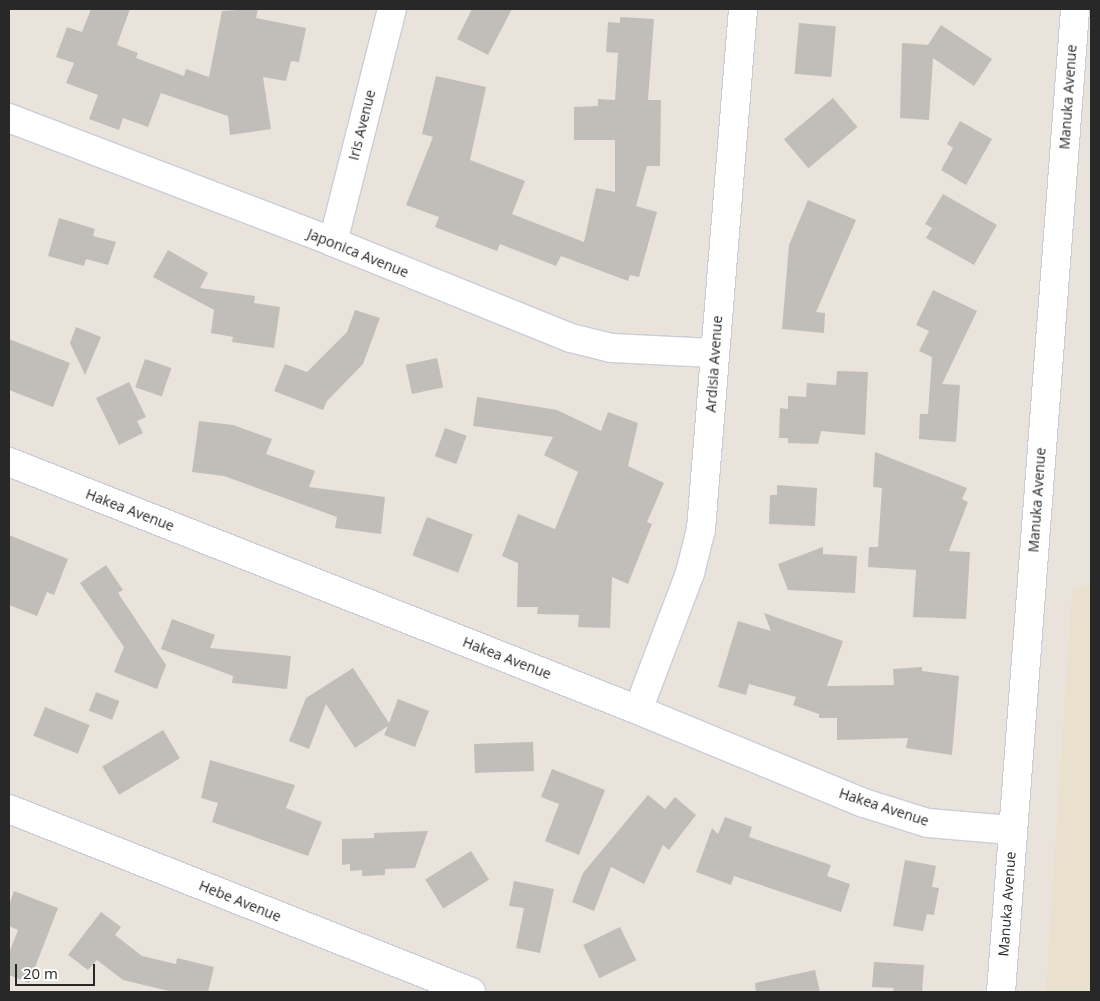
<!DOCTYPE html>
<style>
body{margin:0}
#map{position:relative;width:1100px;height:1001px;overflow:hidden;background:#e9e3dc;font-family:"Open Sans",sans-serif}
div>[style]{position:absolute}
.education>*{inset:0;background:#e9e0cd}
.building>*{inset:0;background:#c1bdb8;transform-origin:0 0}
.roads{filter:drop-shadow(1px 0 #cacdd8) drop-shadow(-1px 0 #cacdd8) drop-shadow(0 1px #cacdd8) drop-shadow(0 -1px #cacdd8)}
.minor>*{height:28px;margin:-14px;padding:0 14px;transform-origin:14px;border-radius:14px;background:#fff}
span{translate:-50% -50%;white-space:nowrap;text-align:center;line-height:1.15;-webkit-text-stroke:4.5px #fff;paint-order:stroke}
.street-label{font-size:14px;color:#282828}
.frame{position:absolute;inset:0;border:10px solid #282828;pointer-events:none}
.scale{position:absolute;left:15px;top:964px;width:80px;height:22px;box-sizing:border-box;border:2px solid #282828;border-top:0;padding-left:6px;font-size:15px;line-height:18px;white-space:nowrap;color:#282828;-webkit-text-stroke:4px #fff;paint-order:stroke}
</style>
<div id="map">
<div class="education">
<div style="clip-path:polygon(1091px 583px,1091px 992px,1046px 992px,1072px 593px)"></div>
</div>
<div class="building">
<div style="clip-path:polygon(91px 9px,130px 9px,117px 45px,138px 53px,136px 58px,184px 76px,186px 69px,209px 77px,222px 11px,258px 9px,256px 18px,306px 28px,299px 62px,291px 61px,286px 81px,263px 77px,271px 129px,230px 135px,228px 116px,161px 93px,148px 127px,123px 118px,119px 130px,89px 119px,98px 95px,66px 83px,74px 63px,56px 57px,67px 27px,82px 32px)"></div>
<div style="clip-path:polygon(472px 9px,512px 9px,488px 55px,457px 39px)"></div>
<div style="clip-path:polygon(620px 17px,654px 19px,648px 100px,661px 100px,660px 166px,647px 166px,636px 206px,657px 212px,639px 277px,630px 275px,628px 281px,561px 256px,556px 266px,500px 244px,497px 251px,435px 227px,439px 217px,406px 205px,433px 137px,422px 134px,436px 76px,486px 87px,470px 160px,525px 181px,512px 214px,584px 242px,596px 188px,615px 192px,615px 140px,574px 140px,574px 107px,598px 106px,598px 99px,615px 100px,618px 53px,606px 52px,608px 22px,620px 23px)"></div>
<div style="left:799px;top:23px;width:37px;height:51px;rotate:5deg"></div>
<div style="clip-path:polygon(941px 25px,992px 59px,974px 86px,933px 58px,929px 120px,900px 118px,902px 43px,928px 45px)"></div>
<div style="left:833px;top:98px;width:38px;height:64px;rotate:50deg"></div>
<div style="clip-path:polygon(960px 121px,992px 139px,966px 185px,941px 170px,953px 148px,947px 144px)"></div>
<div style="clip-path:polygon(943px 194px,997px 225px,974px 265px,926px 238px,932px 228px,925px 224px)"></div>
<div style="clip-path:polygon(808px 200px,856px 220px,816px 312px,825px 313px,824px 333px,782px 329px,789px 245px)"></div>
<div style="clip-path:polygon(59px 218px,95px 229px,93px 236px,116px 242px,108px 265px,86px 259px,84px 266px,48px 256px)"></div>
<div style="clip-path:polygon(168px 250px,208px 273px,200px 288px,255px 296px,254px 303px,280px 307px,274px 348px,232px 342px,233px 337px,211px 333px,214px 310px,153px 277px)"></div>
<div style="clip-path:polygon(933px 290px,977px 311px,942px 384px,960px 385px,956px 442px,919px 439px,920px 414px,928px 414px,932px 357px,919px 351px,929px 331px,916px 325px)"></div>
<div style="clip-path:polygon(355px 310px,380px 318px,363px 364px,327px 401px,323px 410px,274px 391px,285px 364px,307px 372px,347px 332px)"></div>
<div style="clip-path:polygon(76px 327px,101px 337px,85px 375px,70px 343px)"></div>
<div style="clip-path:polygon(9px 339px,70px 363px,53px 407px,9px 390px)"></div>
<div style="left:437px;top:358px;width:30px;height:32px;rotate:78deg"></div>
<div style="left:145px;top:359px;width:28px;height:30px;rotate:19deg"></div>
<div style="clip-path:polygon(837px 371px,868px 372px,865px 435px,821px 431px,818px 444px,788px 443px,788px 438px,779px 438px,780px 408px,788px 409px,788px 396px,806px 397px,807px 383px,836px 385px)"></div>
<div style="clip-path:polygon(129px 382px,146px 417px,137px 421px,143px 433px,119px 445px,96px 398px)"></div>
<div style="clip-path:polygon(477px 397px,557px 410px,601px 431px,608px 412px,638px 423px,628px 466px,664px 483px,647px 522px,652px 524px,628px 584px,612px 577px,610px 628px,578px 627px,579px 615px,537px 614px,538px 607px,517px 607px,518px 563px,502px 556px,518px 514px,555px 529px,578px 472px,544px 455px,553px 437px,473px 426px)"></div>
<div style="clip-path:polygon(199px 421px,233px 425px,272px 439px,266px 454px,315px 471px,309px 487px,385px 497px,381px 534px,335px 528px,337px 517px,224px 476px,192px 472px)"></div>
<div style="left:445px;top:428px;width:23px;height:30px;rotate:20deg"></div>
<div style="clip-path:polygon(875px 452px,967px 488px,962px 499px,968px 502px,949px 551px,970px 552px,966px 619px,913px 617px,916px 570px,868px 567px,869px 547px,878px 547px,882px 488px,873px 487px)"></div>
<div style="clip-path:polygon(777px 485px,817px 488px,815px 526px,769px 524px,770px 495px,777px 495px)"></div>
<div style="left:427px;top:517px;width:49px;height:41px;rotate:21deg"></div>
<div style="clip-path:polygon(9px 535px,68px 559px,54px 595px,47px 592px,37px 616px,9px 605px)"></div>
<div style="clip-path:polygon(823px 547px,823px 554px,857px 556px,855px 593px,788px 590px,778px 564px)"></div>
<div style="clip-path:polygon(106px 565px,123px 590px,118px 593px,166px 665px,157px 689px,114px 672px,124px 647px,80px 583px)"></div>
<div style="clip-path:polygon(764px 613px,843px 641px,827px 686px,894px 685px,893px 669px,922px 667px,922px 671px,959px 676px,952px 755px,906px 748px,908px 738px,837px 740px,837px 718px,819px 718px,819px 714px,793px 705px,796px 697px,749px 684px,746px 695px,718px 687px,738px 621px,771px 631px)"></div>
<div style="clip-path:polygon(172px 619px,215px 635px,210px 648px,291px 656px,287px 689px,232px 683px,233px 676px,161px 649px)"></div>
<div style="clip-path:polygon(353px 668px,389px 723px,398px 699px,429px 711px,415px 747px,384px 735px,388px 726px,355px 748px,326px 704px,309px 749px,289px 741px,306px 698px)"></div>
<div style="left:96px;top:692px;width:25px;height:20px;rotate:21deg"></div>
<div style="left:45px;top:707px;width:48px;height:31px;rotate:22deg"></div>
<div style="left:163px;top:730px;width:33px;height:71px;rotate:59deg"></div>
<div style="left:533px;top:742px;width:29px;height:59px;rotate:88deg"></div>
<div style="clip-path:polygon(210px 760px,295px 785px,286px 808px,322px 822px,308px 856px,212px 822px,218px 803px,201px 798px)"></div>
<div style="clip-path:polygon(552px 769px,605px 790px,579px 855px,545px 841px,559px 804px,541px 797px)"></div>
<div style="clip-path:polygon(648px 795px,665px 809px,675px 797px,696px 815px,669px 850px,663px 845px,644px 884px,611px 867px,594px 911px,572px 902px,583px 873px)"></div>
<div style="clip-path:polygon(725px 817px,752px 827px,749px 837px,831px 865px,827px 876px,850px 884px,841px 912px,734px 876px,731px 885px,696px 872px,712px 828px,718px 834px)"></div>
<div style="clip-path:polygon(428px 831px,415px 868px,385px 869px,385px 875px,362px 876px,362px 870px,350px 871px,350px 864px,342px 865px,342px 839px,374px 838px,374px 833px)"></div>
<div style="left:471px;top:851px;width:34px;height:54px;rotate:58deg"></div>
<div style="clip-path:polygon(905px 860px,936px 866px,932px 887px,939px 888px,934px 915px,927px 914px,923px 931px,893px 926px)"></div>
<div style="clip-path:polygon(514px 881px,554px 889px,540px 953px,516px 948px,524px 908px,509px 906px)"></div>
<div style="clip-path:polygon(14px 891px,58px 908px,29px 983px,9px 975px,9px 953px,18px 930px,9px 926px,9px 905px)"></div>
<div style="clip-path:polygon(101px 912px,121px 927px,115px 935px,142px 956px,176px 964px,177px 958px,214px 967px,208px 992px,173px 992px,123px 980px,97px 960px,88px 970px,68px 955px)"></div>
<div style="left:620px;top:927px;width:37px;height:41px;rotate:64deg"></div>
<div style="clip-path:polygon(874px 962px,924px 965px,922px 992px,893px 992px,894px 988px,872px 987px)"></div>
<div style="clip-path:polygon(815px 970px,820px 992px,756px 992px,755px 983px)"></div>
</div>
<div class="roads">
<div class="minor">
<div style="left:9px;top:118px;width:347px;rotate:20.9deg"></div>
<div style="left:333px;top:242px;width:257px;rotate:22deg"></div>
<div style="left:571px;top:338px;width:41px;rotate:14deg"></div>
<div style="left:611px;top:348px;width:103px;rotate:2.8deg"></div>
<div style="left:333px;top:242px;width:240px;rotate:-75.8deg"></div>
<div style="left:9px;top:462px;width:676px;rotate:21.52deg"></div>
<div style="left:638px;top:710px;width:244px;rotate:22.4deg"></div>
<div style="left:864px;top:803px;width:67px;rotate:17.4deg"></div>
<div style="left:928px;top:823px;width:83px;rotate:4.8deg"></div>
<div style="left:638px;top:710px;width:147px;rotate:-69.2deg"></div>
<div style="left:690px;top:573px;width:45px;rotate:-76deg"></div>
<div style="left:701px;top:529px;width:522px;rotate:-85.38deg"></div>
<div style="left:9px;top:809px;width:497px;rotate:21.6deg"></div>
<div style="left:1001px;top:992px;width:986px;rotate:-85.69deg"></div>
</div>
</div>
<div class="street-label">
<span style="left:1068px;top:97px;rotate:-86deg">Manuka Avenue</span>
<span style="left:362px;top:125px;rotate:-76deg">Iris Avenue</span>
<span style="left:358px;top:253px;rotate:22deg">Japonica Avenue</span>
<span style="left:714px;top:364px;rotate:-86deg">Ardisia Avenue</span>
<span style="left:1037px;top:500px;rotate:-86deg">Manuka Avenue</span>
<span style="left:130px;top:510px;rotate:21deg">Hakea Avenue</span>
<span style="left:507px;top:658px;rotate:21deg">Hakea Avenue</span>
<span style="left:884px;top:807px;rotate:18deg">Hakea Avenue</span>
<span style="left:240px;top:901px;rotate:22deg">Hebe Avenue</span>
<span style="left:1007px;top:904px;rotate:-86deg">Manuka Avenue</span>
</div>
<div class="frame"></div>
<div class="scale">20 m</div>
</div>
